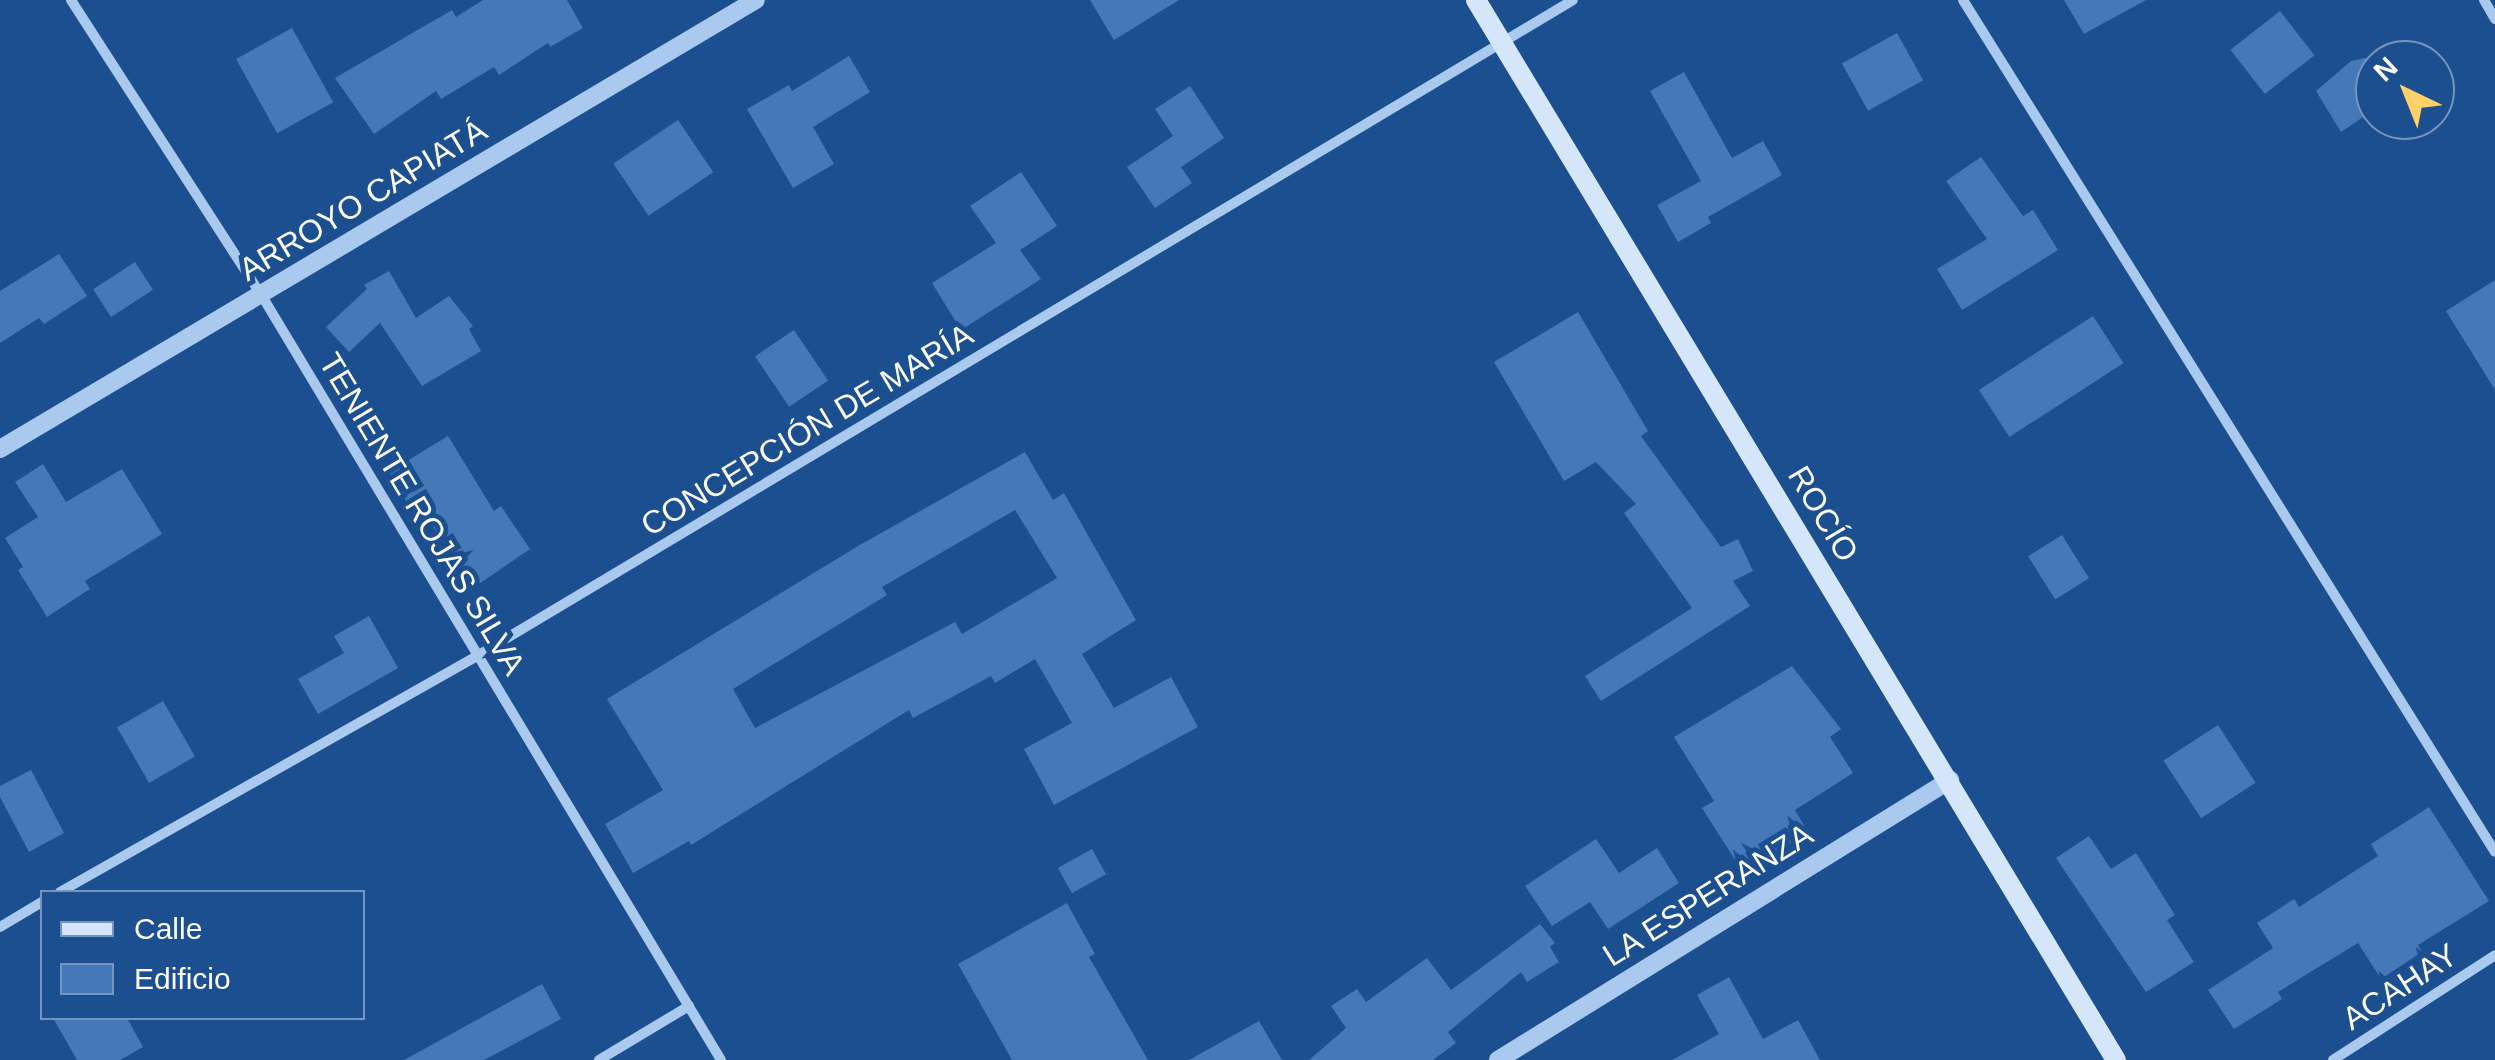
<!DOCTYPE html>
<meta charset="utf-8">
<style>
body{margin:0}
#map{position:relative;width:2495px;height:1060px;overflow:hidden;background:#1b4f8f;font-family:Arial,sans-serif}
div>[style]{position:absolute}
.building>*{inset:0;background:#4478b7;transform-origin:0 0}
.minor>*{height:10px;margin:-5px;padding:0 5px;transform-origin:5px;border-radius:5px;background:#a9c9ee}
.tertiary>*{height:18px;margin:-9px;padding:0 9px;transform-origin:9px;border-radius:9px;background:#a9c9ee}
.secondary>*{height:20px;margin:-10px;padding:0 10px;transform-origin:10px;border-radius:10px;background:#d6e6fa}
span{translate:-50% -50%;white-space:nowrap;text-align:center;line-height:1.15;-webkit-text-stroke:10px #1b4f8f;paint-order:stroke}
.street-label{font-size:32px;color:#fff}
.legend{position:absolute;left:40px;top:890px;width:325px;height:130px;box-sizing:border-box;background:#1b4f8f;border:2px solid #7695bc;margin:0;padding:12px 18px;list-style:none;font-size:30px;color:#fff}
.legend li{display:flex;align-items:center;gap:20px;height:50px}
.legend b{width:50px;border:2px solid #7695bc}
.north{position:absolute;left:2355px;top:40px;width:100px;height:100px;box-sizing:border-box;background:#1b4f8f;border:2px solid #7695bc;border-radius:50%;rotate:317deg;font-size:28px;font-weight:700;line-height:40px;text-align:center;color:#fff}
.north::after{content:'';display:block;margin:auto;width:35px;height:45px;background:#ffd166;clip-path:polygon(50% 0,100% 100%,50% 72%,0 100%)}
</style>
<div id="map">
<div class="building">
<div style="clip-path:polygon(483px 0,567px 0,583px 28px,550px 47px,548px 43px,499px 75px,494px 67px,441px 99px,436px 91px,374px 134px,335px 78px,452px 10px,456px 17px)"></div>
<div style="clip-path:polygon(1090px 0,1179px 0,1114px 40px)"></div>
<div style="clip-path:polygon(2064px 0,2146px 0,2084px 34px)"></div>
<div style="left:2280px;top:11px;width:56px;height:63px;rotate:52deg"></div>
<div style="left:292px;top:28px;width:85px;height:64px;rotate:61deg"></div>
<div style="left:1897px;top:33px;width:54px;height:63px;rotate:61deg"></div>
<div style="clip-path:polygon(849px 56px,870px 92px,813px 127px,834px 164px,793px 188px,747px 109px,789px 85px,792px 91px)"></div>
<div style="clip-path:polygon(2375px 56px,2375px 109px,2341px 132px,2316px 91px,2351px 61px)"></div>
<div style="clip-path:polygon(1684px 72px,1732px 158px,1763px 141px,1782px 175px,1708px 217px,1711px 223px,1678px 242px,1657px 205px,1701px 181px,1650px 91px)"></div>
<div style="clip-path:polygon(1190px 86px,1224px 138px,1181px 167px,1192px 183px,1155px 208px,1127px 167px,1173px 136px,1155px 109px)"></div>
<div style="left:678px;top:120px;width:63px;height:78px;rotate:56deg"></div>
<div style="clip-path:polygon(1981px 157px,2023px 216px,2033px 210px,2058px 250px,1962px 310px,1937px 269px,1987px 239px,1946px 181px)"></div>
<div style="clip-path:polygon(1021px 172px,1057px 226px,1020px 250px,1041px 279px,961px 330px,932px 283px,996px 243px,970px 206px)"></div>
<div style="clip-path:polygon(59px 254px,87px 296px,44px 324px,39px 318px,0 343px,0 291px)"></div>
<div style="left:135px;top:262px;width:33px;height:50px;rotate:57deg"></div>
<div style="clip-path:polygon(389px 271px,416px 318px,449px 296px,473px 326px,469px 329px,481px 351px,422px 386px,380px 323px,349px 352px,326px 327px,367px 289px,364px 285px)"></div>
<div style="clip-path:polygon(2495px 280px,2495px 390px,2446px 311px)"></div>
<div style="clip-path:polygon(1578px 312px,1648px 431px,1641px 436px,1721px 547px,1738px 539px,1753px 571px,1733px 581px,1750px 606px,1601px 701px,1585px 676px,1692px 608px,1624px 513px,1636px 504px,1596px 462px,1564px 481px,1494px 362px)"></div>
<div style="left:2093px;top:316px;width:56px;height:136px;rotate:57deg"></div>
<div style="left:794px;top:330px;width:61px;height:47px;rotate:56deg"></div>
<div style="clip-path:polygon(448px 436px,494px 511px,501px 506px,530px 549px,473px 588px,421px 508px,413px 513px,389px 472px)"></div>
<div style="clip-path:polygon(evenodd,1025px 452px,1053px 500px,1064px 493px,1136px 620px,1082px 654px,1114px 708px,1171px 677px,1198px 727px,1054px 805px,1024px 749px,1072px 723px,1035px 659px,995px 683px,991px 676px,913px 718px,909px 710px,691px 845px,689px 841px,633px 873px,605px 824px,663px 790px,607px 699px,858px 546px,1025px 452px,1015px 510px,1057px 578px,962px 634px,955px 622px,755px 728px,733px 689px,887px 595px,882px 587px,1015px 510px)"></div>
<div style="clip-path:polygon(43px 464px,66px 502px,122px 469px,162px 534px,85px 581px,90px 589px,47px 617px,18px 570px,23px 567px,5px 538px,38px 517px,15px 482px)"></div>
<div style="left:2062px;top:535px;width:51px;height:40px;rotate:58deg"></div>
<div style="clip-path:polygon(369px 616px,398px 668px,318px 714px,298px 679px,344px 653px,334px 636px)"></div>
<div style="clip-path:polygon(1792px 666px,1841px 729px,1830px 737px,1853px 773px,1795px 810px,1808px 832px,1744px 874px,1702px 808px,1714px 801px,1674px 737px)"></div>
<div style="left:163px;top:701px;width:64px;height:53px;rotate:60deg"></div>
<div style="left:2218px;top:725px;width:69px;height:65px;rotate:57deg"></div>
<div style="clip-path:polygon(31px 770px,64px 833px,29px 852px,0 797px,0 786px)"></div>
<div style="clip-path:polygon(2429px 807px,2489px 901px,2418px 945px,2422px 952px,2381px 979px,2358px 943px,2278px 992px,2282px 999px,2234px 1029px,2208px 990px,2273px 948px,2257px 923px,2294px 899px,2299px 907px,2378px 856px,2371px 844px)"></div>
<div style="clip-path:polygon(2089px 836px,2111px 869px,2136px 853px,2175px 915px,2167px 920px,2194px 962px,2146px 992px,2056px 858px)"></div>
<div style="clip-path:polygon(1596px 839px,1619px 873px,1657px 848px,1679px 883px,1608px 929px,1590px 902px,1552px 926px,1525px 886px)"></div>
<div style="left:1092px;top:849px;width:29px;height:39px;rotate:61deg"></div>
<div style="clip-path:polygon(1067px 903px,1095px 954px,1089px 957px,1148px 1060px,1012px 1060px,958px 964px)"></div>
<div style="clip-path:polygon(1540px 924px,1555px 943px,1550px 947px,1559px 962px,1527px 982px,1521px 972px,1448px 1032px,1456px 1043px,1433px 1060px,1309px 1060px,1346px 1028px,1331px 1006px,1357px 989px,1366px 1002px,1427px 958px,1451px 990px)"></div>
<div style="clip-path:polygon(1729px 977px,1763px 1039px,1798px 1020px,1820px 1060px,1672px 1060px,1719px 1034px,1697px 995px)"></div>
<div style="clip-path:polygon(542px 984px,561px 1019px,484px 1060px,404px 1060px)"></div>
<div style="clip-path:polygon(53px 1018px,127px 1018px,143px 1047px,120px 1060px,77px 1060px)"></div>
<div style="clip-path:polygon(1259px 1021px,1282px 1060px,1189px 1060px)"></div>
</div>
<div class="minor">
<div style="left:71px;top:0;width:352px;rotate:57.2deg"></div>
<div style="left:262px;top:296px;width:891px;rotate:59deg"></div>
<div style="left:1963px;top:0;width:1004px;rotate:58.02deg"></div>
<div style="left:2484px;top:0;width:22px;rotate:60deg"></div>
<div style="left:60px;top:892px;width:479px;rotate:-29.5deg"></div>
<div style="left:477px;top:656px;width:1277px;rotate:-30.9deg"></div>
<div style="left:0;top:927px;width:49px;rotate:-30.8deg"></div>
<div style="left:599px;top:1060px;width:105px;rotate:-31deg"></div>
<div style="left:2333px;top:1060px;width:193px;rotate:-32.9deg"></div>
</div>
<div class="tertiary">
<div style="left:0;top:449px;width:879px;rotate:-30.71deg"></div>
<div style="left:1498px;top:1060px;width:532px;rotate:-31.78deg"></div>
</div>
<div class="secondary">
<div style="left:1476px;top:0;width:1238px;rotate:58.88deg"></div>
</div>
<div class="street-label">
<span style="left:363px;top:200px;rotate:-31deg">ARROYO CAPIATÁ</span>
<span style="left:807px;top:430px;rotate:-31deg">CONCEPCIÓN DE MARÍA</span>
<span style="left:422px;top:514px;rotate:59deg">TENIENTE ROJAS SILVA</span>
<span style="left:1823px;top:514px;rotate:59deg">ROCÍO</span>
<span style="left:1708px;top:895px;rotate:-32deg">LA ESPERANZA</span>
<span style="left:2400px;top:987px;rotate:-33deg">ACAHAY</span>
</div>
<ul class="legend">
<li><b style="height:12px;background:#d6e6fa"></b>Calle</li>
<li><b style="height:28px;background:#4478b7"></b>Edificio</li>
</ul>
<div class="north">N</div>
</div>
